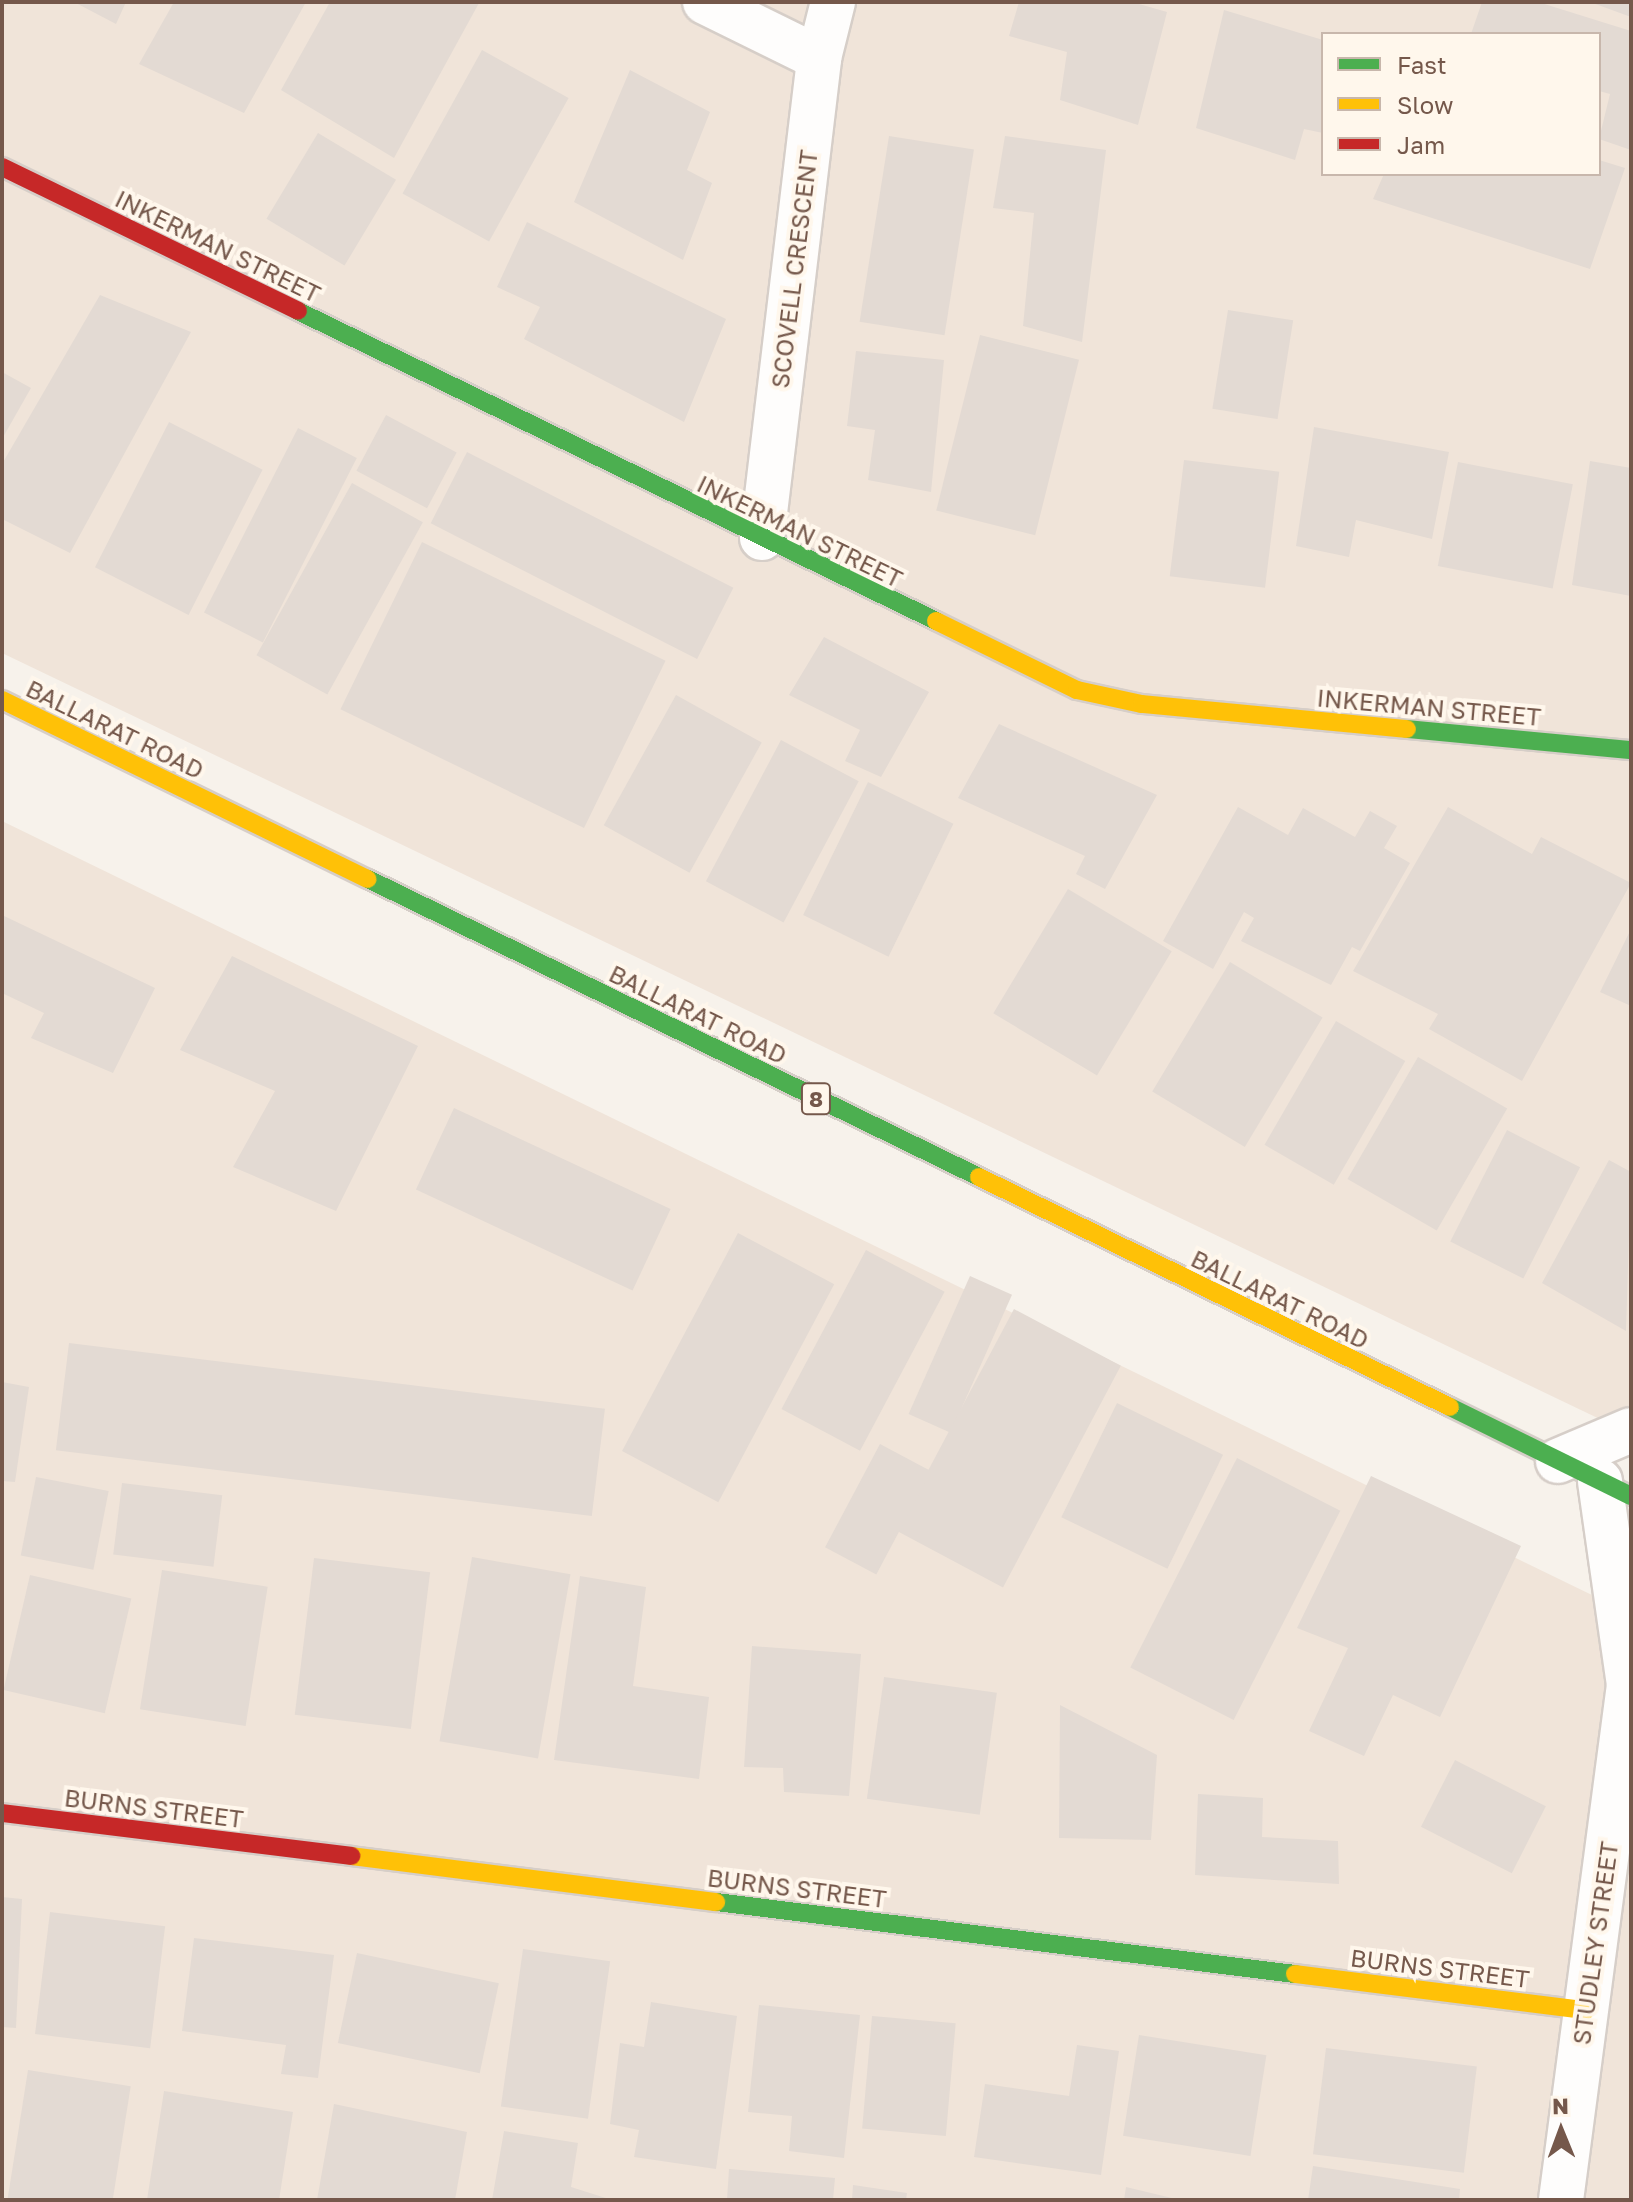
<!DOCTYPE html>
<style>
body{margin:0}
#map{position:relative;width:1633px;height:2202px;overflow:hidden;background:#f7f2eb;font-family:"Golos Text",sans-serif}
div>[style]{position:absolute}
.residential>*{inset:0;background:#f0e4d9}
.building>*{inset:0;background:#e3dad3;transform-origin:0 0}
.roads{filter:drop-shadow(2px 0 #d6cec8) drop-shadow(-2px 0 #d6cec8) drop-shadow(0 2px #d6cec8) drop-shadow(0 -2px #d6cec8)}
.street>*{height:44px;margin:-22px;padding:0 22px;transform-origin:22px;border-radius:22px;background:#fefdfc}
.fast>*{height:18px;margin:-9px;padding:0 9px;transform-origin:9px;border-radius:9px;background:#4caf50}
.slow>*{height:18px;margin:-9px;padding:0 9px;transform-origin:9px;border-radius:9px;background:#ffc107}
.jam>*{height:18px;margin:-9px;padding:0 9px;transform-origin:9px;border-radius:9px;background:#c62828}
span{translate:-50% -50%;white-space:nowrap;text-align:center;line-height:1.15;-webkit-text-stroke:8px #fff7ec;paint-order:stroke}
.shield-label span{padding:2px 6px;background:#fff7ec;border:2px solid;border-radius:6px;-webkit-text-stroke-width:0}
.shield-label{font-size:22px;color:#75584b;font-weight:700}
.street-label{font-size:24px;color:#75584b}
.frame{position:absolute;inset:0;border:4px solid #75584b;pointer-events:none}
.legend{position:absolute;left:1321px;top:32px;width:280px;height:144px;box-sizing:border-box;background:#fff7ec;border:2px solid #c8b7ac;margin:0;padding:10px 14px;list-style:none;font-size:24px;color:#75584b}
.legend li{display:flex;align-items:center;gap:16px;height:40px}
.legend b{width:40px;border:2px solid #c8b7ac}
.north{position:absolute;left:1521px;top:2090px;width:80px;height:80px;-webkit-text-stroke:6px #fff7ec;paint-order:stroke;rotate:359deg;font-size:22px;font-weight:700;line-height:32px;text-align:center;color:#75584b}
.north::after{content:'';display:block;margin:auto;width:28px;height:36px;background:#75584b;clip-path:polygon(50% 0,100% 100%,50% 72%,0 100%)}
</style>
<div id="map">
<div class="residential">
<div style="clip-path:polygon(evenodd,2px 2px,1631px 2px,1631px 1434px,2px 653px,2px 2px,1323px 34px,1599px 34px,1599px 174px,1323px 174px,1323px 34px)"></div>
<div style="clip-path:polygon(2px 821px,1631px 1614px,1631px 2200px,2px 2200px)"></div>
</div>
<div class="building">
<div style="clip-path:polygon(74px 2px,126px 2px,116px 24px)"></div>
<div style="clip-path:polygon(174px 2px,306px 2px,244px 113px,139px 64px)"></div>
<div style="clip-path:polygon(330px 2px,479px 3px,394px 158px,281px 90px)"></div>
<div style="clip-path:polygon(1019px 2px,1132px 2px,1167px 12px,1138px 125px,1060px 100px,1067px 52px,1009px 36px)"></div>
<div style="clip-path:polygon(1482px 2px,1538px 2px,1631px 31px,1631px 150px,1599px 139px,1610px 94px,1599px 91px,1599px 34px,1471px 34px)"></div>
<div style="clip-path:polygon(1590px 2px,1631px 2px,1631px 17px)"></div>
<div style="clip-path:polygon(1224px 10px,1323px 40px,1323px 133px,1304px 129px,1295px 160px,1196px 128px)"></div>
<div style="left:482px;top:50px;width:99px;height:164px;rotate:29deg"></div>
<div style="clip-path:polygon(630px 70px,710px 112px,687px 170px,712px 183px,683px 260px,574px 202px)"></div>
<div style="left:318px;top:133px;width:91px;height:100px;rotate:31deg"></div>
<div style="left:889px;top:136px;width:86px;height:188px;rotate:9deg"></div>
<div style="clip-path:polygon(1005px 136px,1106px 150px,1082px 342px,1023px 326px,1034px 213px,993px 208px)"></div>
<div style="clip-path:polygon(1599px 160px,1625px 168px,1590px 269px,1373px 199px,1384px 174px,1599px 174px)"></div>
<div style="clip-path:polygon(527px 222px,726px 319px,684px 422px,524px 339px,540px 307px,497px 287px)"></div>
<div style="clip-path:polygon(100px 295px,191px 332px,70px 553px,2px 519px,2px 464px)"></div>
<div style="left:1228px;top:310px;width:66px;height:100px;rotate:9deg"></div>
<div style="left:980px;top:335px;width:102px;height:181px;rotate:14deg"></div>
<div style="clip-path:polygon(856px 351px,944px 360px,931px 492px,868px 480px,875px 430px,847px 426px)"></div>
<div style="clip-path:polygon(2px 372px,31px 388px,2px 439px)"></div>
<div style="left:386px;top:415px;width:80px;height:63px;rotate:28deg"></div>
<div style="left:169px;top:422px;width:105px;height:163px;rotate:27deg"></div>
<div style="clip-path:polygon(1314px 427px,1449px 452px,1432px 539px,1356px 520px,1349px 557px,1296px 546px)"></div>
<div style="left:298px;top:428px;width:66px;height:207px;rotate:27deg"></div>
<div style="left:467px;top:452px;width:299px;height:80px;rotate:27deg"></div>
<div style="left:1184px;top:460px;width:96px;height:117px;rotate:7deg"></div>
<div style="clip-path:polygon(1590px 461px,1631px 468px,1631px 596px,1572px 585px)"></div>
<div style="left:1458px;top:462px;width:117px;height:106px;rotate:11deg"></div>
<div style="left:352px;top:483px;width:81px;height:197px;rotate:29deg"></div>
<div style="left:422px;top:542px;width:271px;height:186px;rotate:26deg"></div>
<div style="clip-path:polygon(824px 637px,929px 692px,881px 777px,845px 761px,860px 730px,789px 695px)"></div>
<div style="left:676px;top:695px;width:98px;height:149px;rotate:29deg"></div>
<div style="clip-path:polygon(999px 724px,1157px 795px,1105px 889px,1076px 874px,1085px 856px,958px 798px)"></div>
<div style="left:781px;top:740px;width:88px;height:160px;rotate:28deg"></div>
<div style="left:868px;top:782px;width:95px;height:148px;rotate:26deg"></div>
<div style="clip-path:polygon(1238px 807px,1288px 835px,1303px 808px,1355px 837px,1370px 811px,1397px 826px,1384px 848px,1410px 863px,1360px 951px,1352px 947px,1331px 985px,1241px 941px,1254px 918px,1244px 912px,1213px 969px,1163px 941px)"></div>
<div style="clip-path:polygon(1448px 807px,1532px 854px,1541px 837px,1631px 883px,1522px 1081px,1429px 1029px,1438px 1014px,1353px 971px)"></div>
<div style="left:1068px;top:889px;width:121px;height:145px;rotate:31deg"></div>
<div style="clip-path:polygon(2px 915px,155px 988px,113px 1073px,31px 1038px,44px 1013px,2px 993px)"></div>
<div style="clip-path:polygon(1631px 929px,1631px 1006px,1600px 992px)"></div>
<div style="clip-path:polygon(232px 956px,418px 1046px,336px 1211px,233px 1167px,275px 1091px,180px 1050px)"></div>
<div style="left:1230px;top:962px;width:108px;height:151px;rotate:31deg"></div>
<div style="left:1336px;top:1021px;width:80px;height:143px;rotate:30deg"></div>
<div style="left:1418px;top:1057px;width:103px;height:141px;rotate:30deg"></div>
<div style="left:454px;top:1108px;width:239px;height:90px;rotate:25deg"></div>
<div style="left:1507px;top:1130px;width:82px;height:125px;rotate:27deg"></div>
<div style="clip-path:polygon(1609px 1160px,1631px 1172px,1626px 1331px,1542px 1283px)"></div>
<div style="left:738px;top:1233px;width:109px;height:247px;rotate:28deg"></div>
<div style="left:866px;top:1250px;width:89px;height:180px;rotate:28deg"></div>
<div style="left:970px;top:1276px;width:46px;height:151px;rotate:24deg"></div>
<div style="left:1014px;top:1309px;width:121px;height:251px;rotate:28deg"></div>
<div style="left:69px;top:1343px;width:540px;height:108px;rotate:7deg"></div>
<div style="clip-path:polygon(2px 1382px,29px 1387px,15px 1482px,2px 1481px)"></div>
<div style="left:1117px;top:1403px;width:118px;height:127px;rotate:26deg"></div>
<div style="left:880px;top:1444px;width:58px;height:117px;rotate:28deg"></div>
<div style="left:1237px;top:1458px;width:116px;height:235px;rotate:27deg"></div>
<div style="clip-path:polygon(1371px 1476px,1521px 1546px,1440px 1717px,1393px 1695px,1364px 1756px,1309px 1731px,1348px 1648px,1297px 1628px)"></div>
<div style="left:36px;top:1477px;width:74px;height:80px;rotate:11deg"></div>
<div style="left:122px;top:1483px;width:101px;height:72px;rotate:7deg"></div>
<div style="left:472px;top:1557px;width:100px;height:187px;rotate:10deg"></div>
<div style="left:314px;top:1558px;width:117px;height:158px;rotate:7deg"></div>
<div style="left:162px;top:1570px;width:107px;height:141px;rotate:9deg"></div>
<div style="left:30px;top:1575px;width:104px;height:118px;rotate:13deg"></div>
<div style="clip-path:polygon(580px 1576px,646px 1587px,633px 1686px,709px 1697px,699px 1779px,554px 1760px)"></div>
<div style="clip-path:polygon(752px 1646px,861px 1654px,849px 1796px,784px 1792px,783px 1768px,744px 1767px)"></div>
<div style="left:884px;top:1677px;width:114px;height:123px;rotate:8deg"></div>
<div style="clip-path:polygon(1060px 1705px,1157px 1755px,1151px 1840px,1059px 1838px)"></div>
<div style="left:1455px;top:1760px;width:102px;height:75px;rotate:27deg"></div>
<div style="clip-path:polygon(1198px 1794px,1263px 1798px,1262px 1837px,1338px 1841px,1339px 1884px,1195px 1875px)"></div>
<div style="clip-path:polygon(2px 1897px,22px 1899px,16px 2028px,2px 2027px)"></div>
<div style="left:50px;top:1912px;width:116px;height:123px;rotate:7deg"></div>
<div style="clip-path:polygon(194px 1938px,334px 1955px,318px 2078px,281px 2074px,286px 2045px,182px 2031px)"></div>
<div style="left:523px;top:1949px;width:88px;height:159px;rotate:8deg"></div>
<div style="left:357px;top:1953px;width:145px;height:92px;rotate:12deg"></div>
<div style="clip-path:polygon(651px 2002px,737px 2016px,716px 2169px,634px 2157px,639px 2130px,610px 2124px,620px 2043px,644px 2047px)"></div>
<div style="clip-path:polygon(759px 2005px,860px 2015px,844px 2158px,789px 2151px,792px 2116px,748px 2112px)"></div>
<div style="left:872px;top:2016px;width:84px;height:113px;rotate:5deg"></div>
<div style="left:1139px;top:2035px;width:129px;height:102px;rotate:9deg"></div>
<div style="clip-path:polygon(1077px 2045px,1119px 2051px,1101px 2175px,974px 2157px,985px 2084px,1069px 2096px)"></div>
<div style="left:1326px;top:2048px;width:152px;height:107px;rotate:7deg"></div>
<div style="left:28px;top:2070px;width:104px;height:131px;rotate:9deg"></div>
<div style="clip-path:polygon(164px 2091px,293px 2112px,279px 2200px,147px 2200px)"></div>
<div style="clip-path:polygon(334px 2104px,467px 2132px,455px 2200px,317px 2200px)"></div>
<div style="clip-path:polygon(504px 2131px,578px 2143px,571px 2187px,612px 2200px,492px 2200px)"></div>
<div style="clip-path:polygon(1313px 2166px,1460px 2189px,1459px 2200px,1308px 2200px)"></div>
<div style="clip-path:polygon(729px 2169px,835px 2178px,833px 2200px,727px 2200px)"></div>
<div style="clip-path:polygon(853px 2185px,907px 2193px,906px 2200px,852px 2200px)"></div>
<div style="clip-path:polygon(1126px 2187px,1176px 2199px,1176px 2200px,1124px 2200px)"></div>
</div>
<div class="roads">
<div class="street">
<div style="left:705px;top:2px;width:127px;rotate:26.2deg"></div>
<div style="left:762px;top:538px;width:483px;rotate:-83.2deg"></div>
<div style="left:819px;top:58px;width:58px;rotate:-76deg"></div>
<div style="left:1558px;top:1461px;width:79px;rotate:-23deg"></div>
<div style="left:1561px;top:2200px;width:519px;rotate:-82.48deg"></div>
<div style="left:1629px;top:1685px;width:206px;rotate:-98.1deg"></div>
</div>
<div class="fast">
<div style="left:298px;top:311px;width:709px;rotate:25.91deg"></div>
<div style="left:1407px;top:729px;width:225px;rotate:5.4deg"></div>
<div style="left:368px;top:879px;width:680px;rotate:26deg"></div>
<div style="left:1450px;top:1407px;width:202px;rotate:26.2deg"></div>
<div style="left:716px;top:1902px;width:583px;rotate:7.09deg"></div>
</div>
<div class="slow">
<div style="left:936px;top:621px;width:157px;rotate:26.1deg"></div>
<div style="left:1077px;top:690px;width:66px;rotate:12.2deg"></div>
<div style="left:1142px;top:704px;width:266px;rotate:5.4deg"></div>
<div style="left:2px;top:700px;width:407px;rotate:26.1deg"></div>
<div style="left:979px;top:1177px;width:524px;rotate:26.03deg"></div>
<div style="left:351px;top:1856px;width:368px;rotate:7.2deg"></div>
<div style="left:1295px;top:1974px;width:293px;rotate:7.1deg"></div>
</div>
<div class="jam">
<div style="left:2px;top:167px;width:329px;rotate:25.9deg"></div>
<div style="left:2px;top:1813px;width:352px;rotate:7deg"></div>
</div>
</div>
<div class="shield-label">
<span style="left:816px;top:1099px">8</span>
</div>
<div class="street-label">
<span style="left:218px;top:246px;rotate:26deg">INKERMAN STREET</span>
<span style="left:794px;top:269px;rotate:-83deg">SCOVELL CRESCENT</span>
<span style="left:800px;top:531px;rotate:26deg">INKERMAN STREET</span>
<span style="left:1429px;top:707px;rotate:5deg">INKERMAN STREET</span>
<span style="left:115px;top:729px;rotate:26deg">BALLARAT ROAD</span>
<span style="left:698px;top:1014px;rotate:26deg">BALLARAT ROAD</span>
<span style="left:1280px;top:1299px;rotate:26deg">BALLARAT ROAD</span>
<span style="left:154px;top:1808px;rotate:7deg">BURNS STREET</span>
<span style="left:797px;top:1888px;rotate:7deg">BURNS STREET</span>
<span style="left:1595px;top:1943px;rotate:-82deg">STUDLEY STREET</span>
<span style="left:1440px;top:1968px;rotate:7deg">BURNS STREET</span>
</div>
<div class="frame"></div>
<ul class="legend">
<li><b style="height:10px;background:#4caf50"></b>Fast</li>
<li><b style="height:10px;background:#ffc107"></b>Slow</li>
<li><b style="height:10px;background:#c62828"></b>Jam</li>
</ul>
<div class="north">N</div>
</div>
